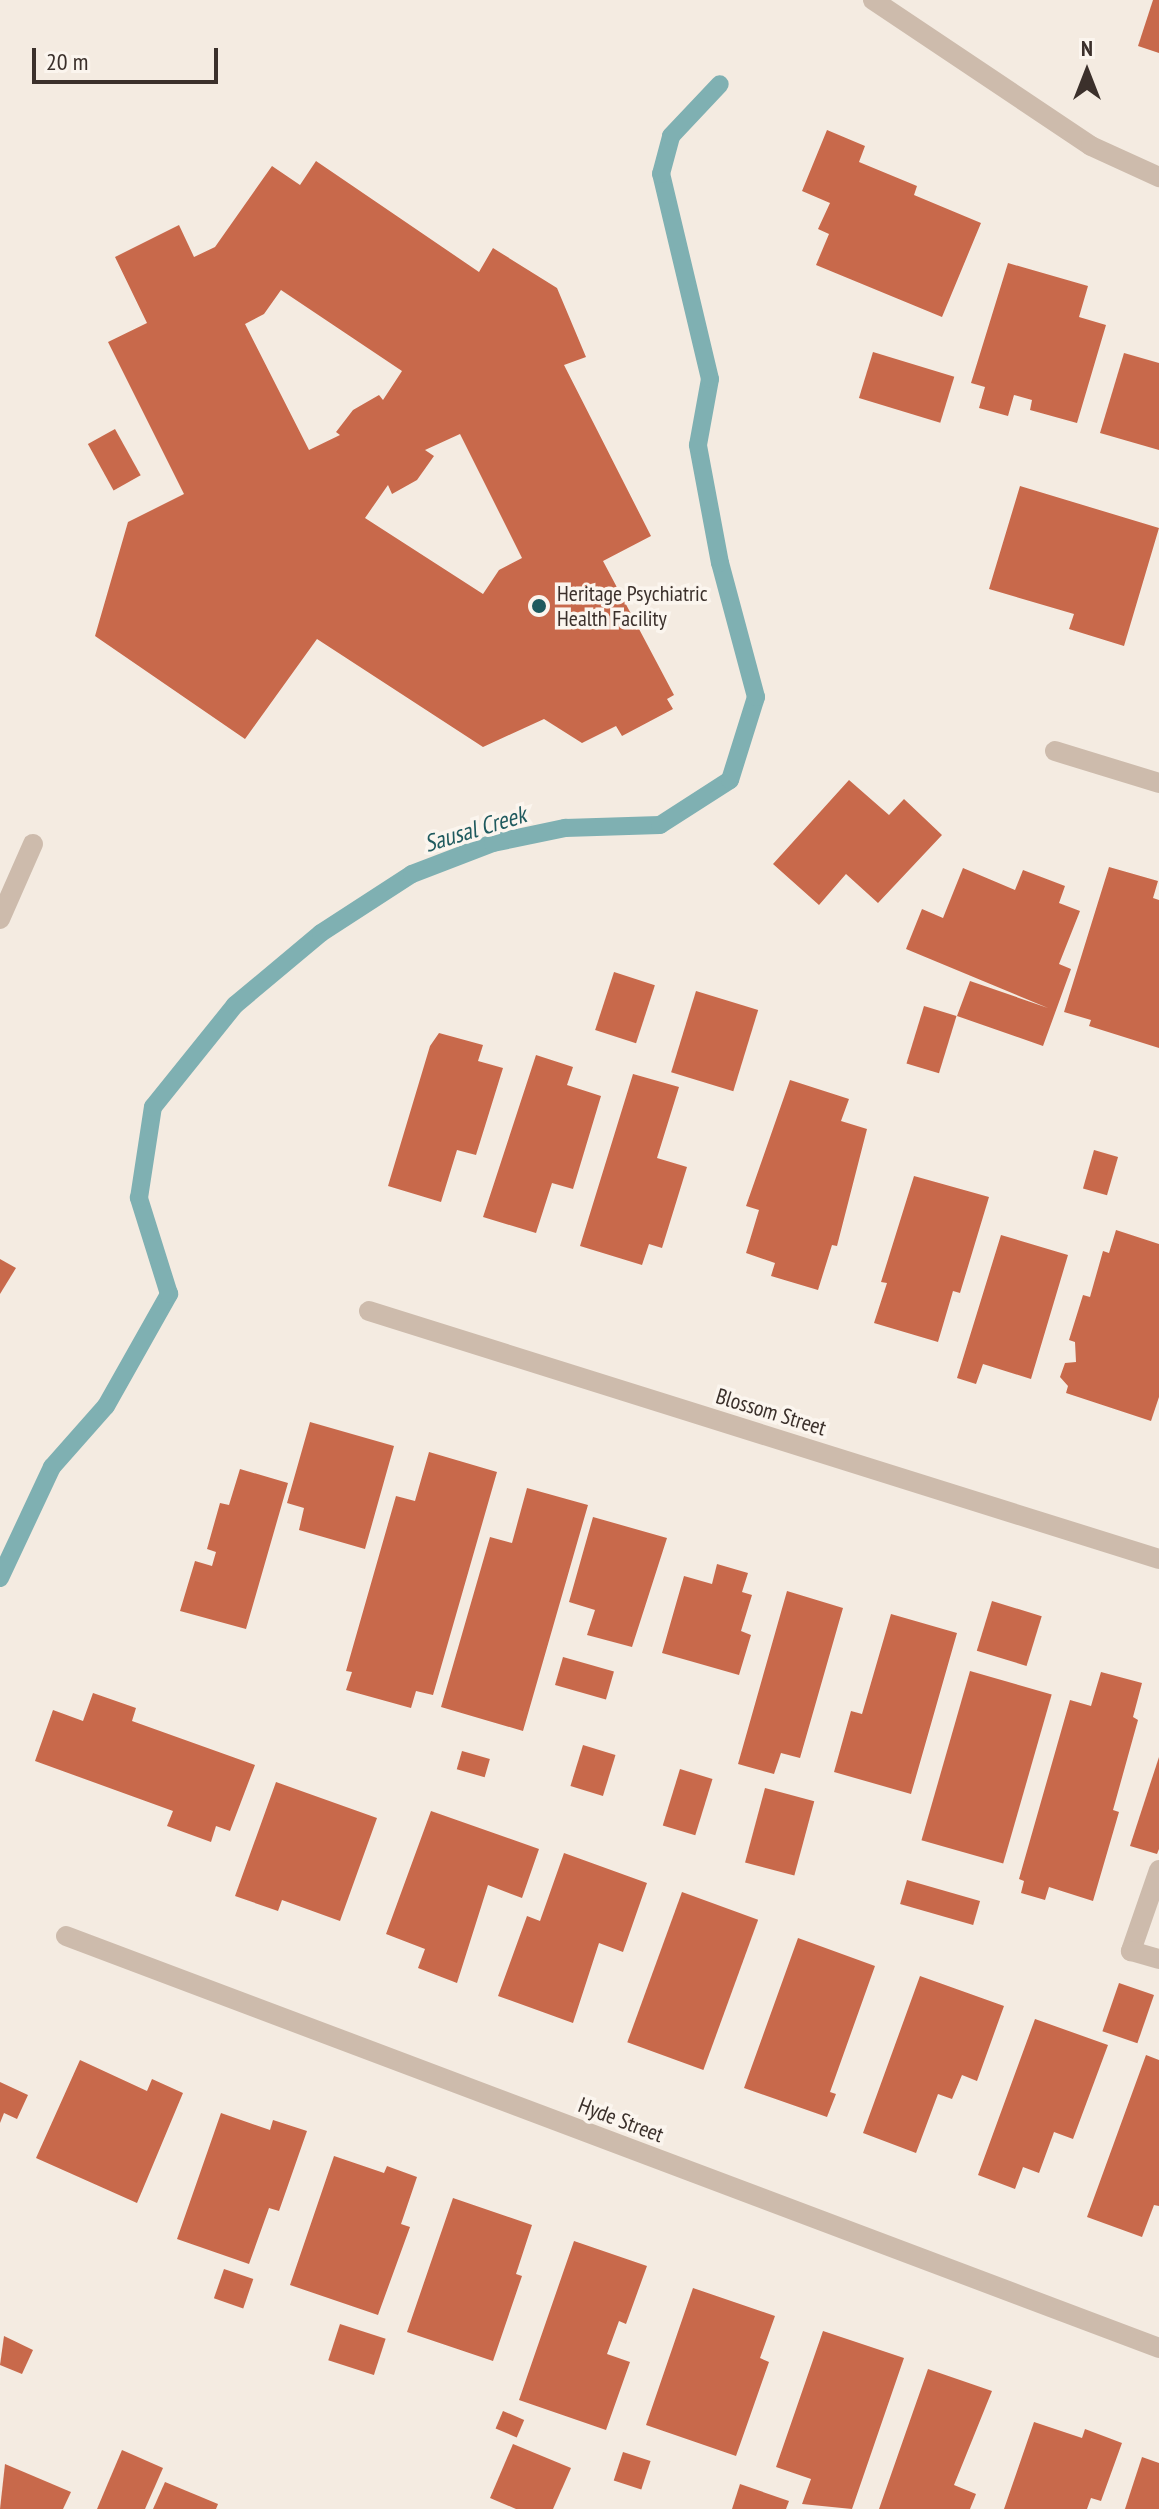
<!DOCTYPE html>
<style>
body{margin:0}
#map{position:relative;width:1159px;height:2509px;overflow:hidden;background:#f4ebe1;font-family:"PT Sans Narrow",sans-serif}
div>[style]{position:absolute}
.stream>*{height:18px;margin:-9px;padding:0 9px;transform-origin:9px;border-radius:9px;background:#7fb0b2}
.building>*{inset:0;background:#c8694b;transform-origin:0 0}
.minor>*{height:20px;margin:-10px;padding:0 10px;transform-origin:10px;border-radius:10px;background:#cdbbac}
.dots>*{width:22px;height:22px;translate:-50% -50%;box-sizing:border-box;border:4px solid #fbf5ee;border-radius:50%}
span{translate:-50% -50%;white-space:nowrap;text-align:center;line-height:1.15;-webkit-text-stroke:7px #fbf5ee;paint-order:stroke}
.poi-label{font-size:22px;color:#3b302b}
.left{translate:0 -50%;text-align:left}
.street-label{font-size:22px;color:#3b302b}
.water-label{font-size:24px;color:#1f5a5e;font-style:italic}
.north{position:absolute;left:1047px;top:32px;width:80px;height:80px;-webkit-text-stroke:6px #fbf5ee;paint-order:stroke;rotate:0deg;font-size:22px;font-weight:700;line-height:32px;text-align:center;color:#3b302b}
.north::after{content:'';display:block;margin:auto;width:28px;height:36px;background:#3b302b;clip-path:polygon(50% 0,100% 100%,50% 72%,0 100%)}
.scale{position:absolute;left:32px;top:48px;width:186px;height:36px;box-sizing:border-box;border:4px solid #3b302b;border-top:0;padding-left:10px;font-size:24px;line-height:28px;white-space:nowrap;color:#3b302b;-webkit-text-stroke:6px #fbf5ee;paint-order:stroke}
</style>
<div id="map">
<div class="stream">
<div style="left:0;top:1578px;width:123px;rotate:-64.9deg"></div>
<div style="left:52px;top:1467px;width:81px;rotate:-48.5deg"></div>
<div style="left:106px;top:1406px;width:129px;rotate:-60.6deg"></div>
<div style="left:169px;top:1294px;width:101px;rotate:-107.4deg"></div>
<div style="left:139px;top:1198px;width:92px;rotate:-81.3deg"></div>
<div style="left:153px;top:1107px;width:131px;rotate:-51.2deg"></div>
<div style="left:235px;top:1005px;width:112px;rotate:-39.9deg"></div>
<div style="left:321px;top:933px;width:108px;rotate:-33deg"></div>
<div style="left:412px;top:874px;width:87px;rotate:-20.9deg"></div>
<div style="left:493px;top:843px;width:74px;rotate:-11.8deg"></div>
<div style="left:565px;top:828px;width:95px;rotate:-1.8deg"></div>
<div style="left:660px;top:825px;width:83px;rotate:-32.7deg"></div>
<div style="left:730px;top:780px;width:87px;rotate:-72.6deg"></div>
<div style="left:756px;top:697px;width:139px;rotate:-105deg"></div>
<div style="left:720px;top:563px;width:120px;rotate:-100.6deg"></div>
<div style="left:698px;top:445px;width:67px;rotate:-79.7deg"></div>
<div style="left:710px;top:379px;width:211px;rotate:-103.4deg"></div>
<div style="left:661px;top:174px;width:39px;rotate:-75deg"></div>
<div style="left:671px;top:136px;width:71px;rotate:-46.7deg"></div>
</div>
<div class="building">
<div style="clip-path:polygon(1153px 0,1159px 0,1159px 53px,1138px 46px)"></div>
<div style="clip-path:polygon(827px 130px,865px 146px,859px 162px,917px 186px,914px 195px,981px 223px,942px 317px,816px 265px,829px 234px,818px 229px,830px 203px,802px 191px)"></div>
<div style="clip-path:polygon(evenodd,316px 161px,479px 272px,493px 248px,557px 288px,586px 357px,564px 365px,651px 536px,603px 561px,674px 695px,667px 699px,673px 709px,622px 736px,616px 726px,582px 743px,544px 719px,483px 747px,317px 639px,245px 739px,95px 636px,128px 522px,184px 494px,108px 342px,147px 323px,115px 257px,179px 225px,194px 257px,215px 247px,272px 166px,300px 185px,316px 161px,281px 290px,402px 371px,383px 400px,379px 395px,353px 410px,336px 432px,340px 435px,309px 450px,245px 324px,264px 314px,281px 290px,316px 161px,460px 434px,522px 558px,499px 570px,483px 594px,365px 518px,388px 485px,392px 494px,417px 480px,434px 456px,425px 450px,460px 434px)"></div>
<div style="clip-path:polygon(1008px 263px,1088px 286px,1079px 317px,1106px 325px,1077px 423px,1030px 410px,1032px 400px,1014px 395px,1008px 416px,979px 408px,985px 387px,971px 383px)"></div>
<div style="left:873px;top:352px;width:85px;height:48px;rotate:17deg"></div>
<div style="clip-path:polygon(1124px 353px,1159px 363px,1159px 450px,1100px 433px)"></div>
<div style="left:115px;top:429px;width:53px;height:31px;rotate:61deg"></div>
<div style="clip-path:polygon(1020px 486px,1159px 528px,1124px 646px,1069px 629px,1074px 614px,989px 589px)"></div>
<div style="clip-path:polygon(849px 780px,889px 815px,904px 799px,942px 835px,878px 903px,846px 874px,819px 905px,773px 864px)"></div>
<div style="clip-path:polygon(1109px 867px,1158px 881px,1153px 898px,1159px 900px,1159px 1048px,1089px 1026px,1091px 1020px,1064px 1012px)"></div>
<div style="clip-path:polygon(963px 868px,1015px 890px,1023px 870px,1065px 886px,1059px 903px,1080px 911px,1059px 964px,1071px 969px,1043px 1046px,957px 1016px,970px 981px,1048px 1008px,906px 949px,922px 909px,943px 918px)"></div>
<div style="left:614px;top:972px;width:43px;height:61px;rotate:18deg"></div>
<div style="left:696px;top:991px;width:65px;height:85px;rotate:17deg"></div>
<div style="left:924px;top:1006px;width:34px;height:60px;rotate:17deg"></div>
<div style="clip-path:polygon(439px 1033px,483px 1045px,478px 1061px,503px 1068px,476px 1155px,457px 1150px,441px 1202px,388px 1186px,430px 1046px)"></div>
<div style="clip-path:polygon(536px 1055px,573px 1067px,567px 1085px,601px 1096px,573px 1189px,552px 1183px,536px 1233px,483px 1217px)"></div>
<div style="clip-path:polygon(633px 1074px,679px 1087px,657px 1158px,687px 1167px,662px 1248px,649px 1244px,642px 1265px,580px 1246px)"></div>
<div style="clip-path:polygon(790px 1080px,849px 1099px,841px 1121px,867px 1129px,837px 1246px,832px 1245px,818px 1290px,771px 1276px,775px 1263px,746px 1253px,759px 1210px,746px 1206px)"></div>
<div style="left:1094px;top:1150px;width:25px;height:40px;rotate:16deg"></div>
<div style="clip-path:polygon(914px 1176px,989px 1197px,960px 1293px,953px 1291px,938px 1342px,874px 1323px,887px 1283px,881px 1282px)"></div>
<div style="clip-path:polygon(1116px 1230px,1159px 1244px,1159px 1397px,1151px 1421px,1066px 1393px,1068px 1386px,1060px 1377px,1065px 1363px,1076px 1362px,1075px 1342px,1069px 1340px,1083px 1295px,1090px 1297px,1103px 1251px,1109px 1253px)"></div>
<div style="clip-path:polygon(1001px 1235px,1068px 1255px,1031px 1379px,983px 1364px,976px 1384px,957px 1378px)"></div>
<div style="clip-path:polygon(0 1259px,16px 1268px,0 1294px)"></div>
<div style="clip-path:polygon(310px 1422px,394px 1446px,365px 1549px,299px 1530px,304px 1508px,287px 1503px)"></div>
<div style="clip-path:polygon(429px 1452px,497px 1472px,433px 1695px,416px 1691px,411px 1708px,346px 1690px,352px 1672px,346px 1671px,396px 1496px,415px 1501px)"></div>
<div style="clip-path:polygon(240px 1469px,288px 1483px,246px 1629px,180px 1611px,195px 1561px,212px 1566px,216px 1552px,207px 1549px,220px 1503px,229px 1505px)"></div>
<div style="clip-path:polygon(527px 1488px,588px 1505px,523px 1731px,441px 1707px,490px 1537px,512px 1543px)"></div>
<div style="clip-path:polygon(593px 1517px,667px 1538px,632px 1647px,587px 1635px,595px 1610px,569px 1602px)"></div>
<div style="clip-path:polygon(717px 1564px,748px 1573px,742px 1592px,752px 1595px,741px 1631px,751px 1635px,739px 1675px,662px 1653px,684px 1576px,712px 1584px)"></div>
<div style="clip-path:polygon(787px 1591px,843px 1608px,800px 1758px,781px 1753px,774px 1774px,738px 1764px)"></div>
<div style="left:992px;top:1601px;width:52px;height:52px;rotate:17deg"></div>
<div style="clip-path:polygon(891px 1614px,957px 1633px,911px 1794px,834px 1772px,851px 1711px,862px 1714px)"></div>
<div style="left:563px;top:1657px;width:53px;height:29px;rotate:16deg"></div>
<div style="left:970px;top:1671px;width:85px;height:176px;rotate:16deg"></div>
<div style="clip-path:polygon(1101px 1672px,1142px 1683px,1133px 1717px,1138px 1720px,1113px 1810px,1119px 1812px,1093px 1901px,1049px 1887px,1045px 1900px,1021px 1893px,1024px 1881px,1019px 1879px,1070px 1700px,1091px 1706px)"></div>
<div style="clip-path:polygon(93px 1693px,136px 1708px,132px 1721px,255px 1765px,230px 1831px,216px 1826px,211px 1842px,167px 1826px,173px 1811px,35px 1761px,53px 1710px,83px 1721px)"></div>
<div style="left:583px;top:1745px;width:34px;height:43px;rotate:17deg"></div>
<div style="left:462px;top:1751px;width:29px;height:19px;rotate:16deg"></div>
<div style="clip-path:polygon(1159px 1757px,1159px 1849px,1157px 1854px,1130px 1846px)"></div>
<div style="left:680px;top:1769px;width:34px;height:59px;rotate:17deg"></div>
<div style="clip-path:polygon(276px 1782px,377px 1818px,340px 1921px,282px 1900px,278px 1911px,235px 1896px)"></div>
<div style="left:765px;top:1788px;width:51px;height:77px;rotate:15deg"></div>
<div style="clip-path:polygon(431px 1811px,539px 1849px,522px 1898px,488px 1885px,457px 1983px,418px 1968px,425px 1949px,386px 1934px)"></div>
<div style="clip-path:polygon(564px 1853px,647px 1883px,623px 1952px,599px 1943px,573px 2023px,498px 1996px,527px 1916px,540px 1921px)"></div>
<div style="left:907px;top:1880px;width:76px;height:25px;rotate:16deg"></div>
<div style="left:682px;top:1892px;width:81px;height:160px;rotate:20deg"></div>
<div style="clip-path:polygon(798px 1938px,875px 1966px,830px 2092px,836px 2094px,827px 2117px,744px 2088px)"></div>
<div style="clip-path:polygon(920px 1976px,1004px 2006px,977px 2081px,962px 2075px,952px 2099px,938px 2094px,916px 2153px,863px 2133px)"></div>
<div style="left:1119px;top:1983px;width:37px;height:51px;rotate:19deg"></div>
<div style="clip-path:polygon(1035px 2019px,1108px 2045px,1073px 2139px,1054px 2132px,1039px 2173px,1023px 2167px,1015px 2189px,978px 2175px)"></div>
<div style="clip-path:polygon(1146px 2055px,1159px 2060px,1159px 2206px,1154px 2205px,1142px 2237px,1087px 2217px)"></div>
<div style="clip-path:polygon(80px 2060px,147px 2091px,152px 2079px,183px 2093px,137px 2203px,36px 2158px)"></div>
<div style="clip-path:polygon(0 2082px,28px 2095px,17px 2119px,4px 2113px,0 2123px)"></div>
<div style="clip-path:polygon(221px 2113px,270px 2130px,273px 2120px,307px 2131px,279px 2211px,269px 2208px,249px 2264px,177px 2239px)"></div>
<div style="clip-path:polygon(334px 2156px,384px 2173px,387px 2166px,417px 2177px,401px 2224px,410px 2227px,378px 2315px,290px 2285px)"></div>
<div style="clip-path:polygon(453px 2198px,532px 2225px,516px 2274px,522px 2276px,493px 2361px,407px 2332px)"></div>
<div style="clip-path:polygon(574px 2241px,647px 2266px,626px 2324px,619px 2321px,607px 2354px,630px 2362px,606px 2430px,519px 2400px)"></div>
<div style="left:224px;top:2269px;width:31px;height:31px;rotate:19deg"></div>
<div style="clip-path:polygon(693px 2288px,775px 2316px,760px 2358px,769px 2362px,736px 2456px,646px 2425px)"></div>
<div style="left:340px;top:2324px;width:48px;height:38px;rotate:18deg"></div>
<div style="clip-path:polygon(823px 2331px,904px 2358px,852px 2509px,802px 2504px,811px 2479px,776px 2467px)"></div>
<div style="clip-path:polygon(4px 2336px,33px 2350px,22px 2374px,0 2365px)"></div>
<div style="clip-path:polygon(928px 2369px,992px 2391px,954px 2485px,976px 2494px,970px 2509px,879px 2509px)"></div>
<div style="left:503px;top:2411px;width:23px;height:19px;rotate:23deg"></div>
<div style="clip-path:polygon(1034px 2422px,1082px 2438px,1085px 2429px,1122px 2443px,1101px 2501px,1091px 2498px,1087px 2509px,1004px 2509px)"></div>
<div style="clip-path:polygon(513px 2444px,571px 2468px,553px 2509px,516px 2509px,490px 2498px)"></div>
<div style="clip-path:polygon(122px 2450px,163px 2468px,145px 2509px,97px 2509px)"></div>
<div style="left:623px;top:2452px;width:29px;height:30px;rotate:18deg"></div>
<div style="clip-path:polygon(1142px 2457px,1159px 2463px,1159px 2509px,1125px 2509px)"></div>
<div style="clip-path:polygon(5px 2464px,71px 2492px,63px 2509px,0 2509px)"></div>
<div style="clip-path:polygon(165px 2482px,218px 2504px,216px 2509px,153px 2509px)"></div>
<div style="clip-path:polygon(740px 2484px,789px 2501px,786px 2509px,732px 2509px)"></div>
</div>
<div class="minor">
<div style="left:873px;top:0;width:262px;rotate:33.8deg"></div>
<div style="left:1091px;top:146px;width:75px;rotate:24.5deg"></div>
<div style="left:1055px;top:751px;width:109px;rotate:17.1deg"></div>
<div style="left:0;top:919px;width:82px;rotate:-66.3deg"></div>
<div style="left:369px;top:1311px;width:828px;rotate:17.43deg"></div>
<div style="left:1159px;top:1870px;width:86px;rotate:109.1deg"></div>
<div style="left:1131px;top:1951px;width:29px;rotate:16deg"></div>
<div style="left:66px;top:1936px;width:1168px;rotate:20.65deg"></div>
</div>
<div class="dots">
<div style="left:539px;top:606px;background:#1f5a5e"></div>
</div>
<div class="poi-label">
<span class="left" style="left:557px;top:606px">Heritage Psychiatric<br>Health Facility</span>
</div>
<div class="street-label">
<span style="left:771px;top:1412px;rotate:17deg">Blossom Street</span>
<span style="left:621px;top:2120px;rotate:21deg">Hyde Street</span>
</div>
<div class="water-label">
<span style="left:475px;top:829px;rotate:-17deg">Sausal Creek</span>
</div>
<div class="north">N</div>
<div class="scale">20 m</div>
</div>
